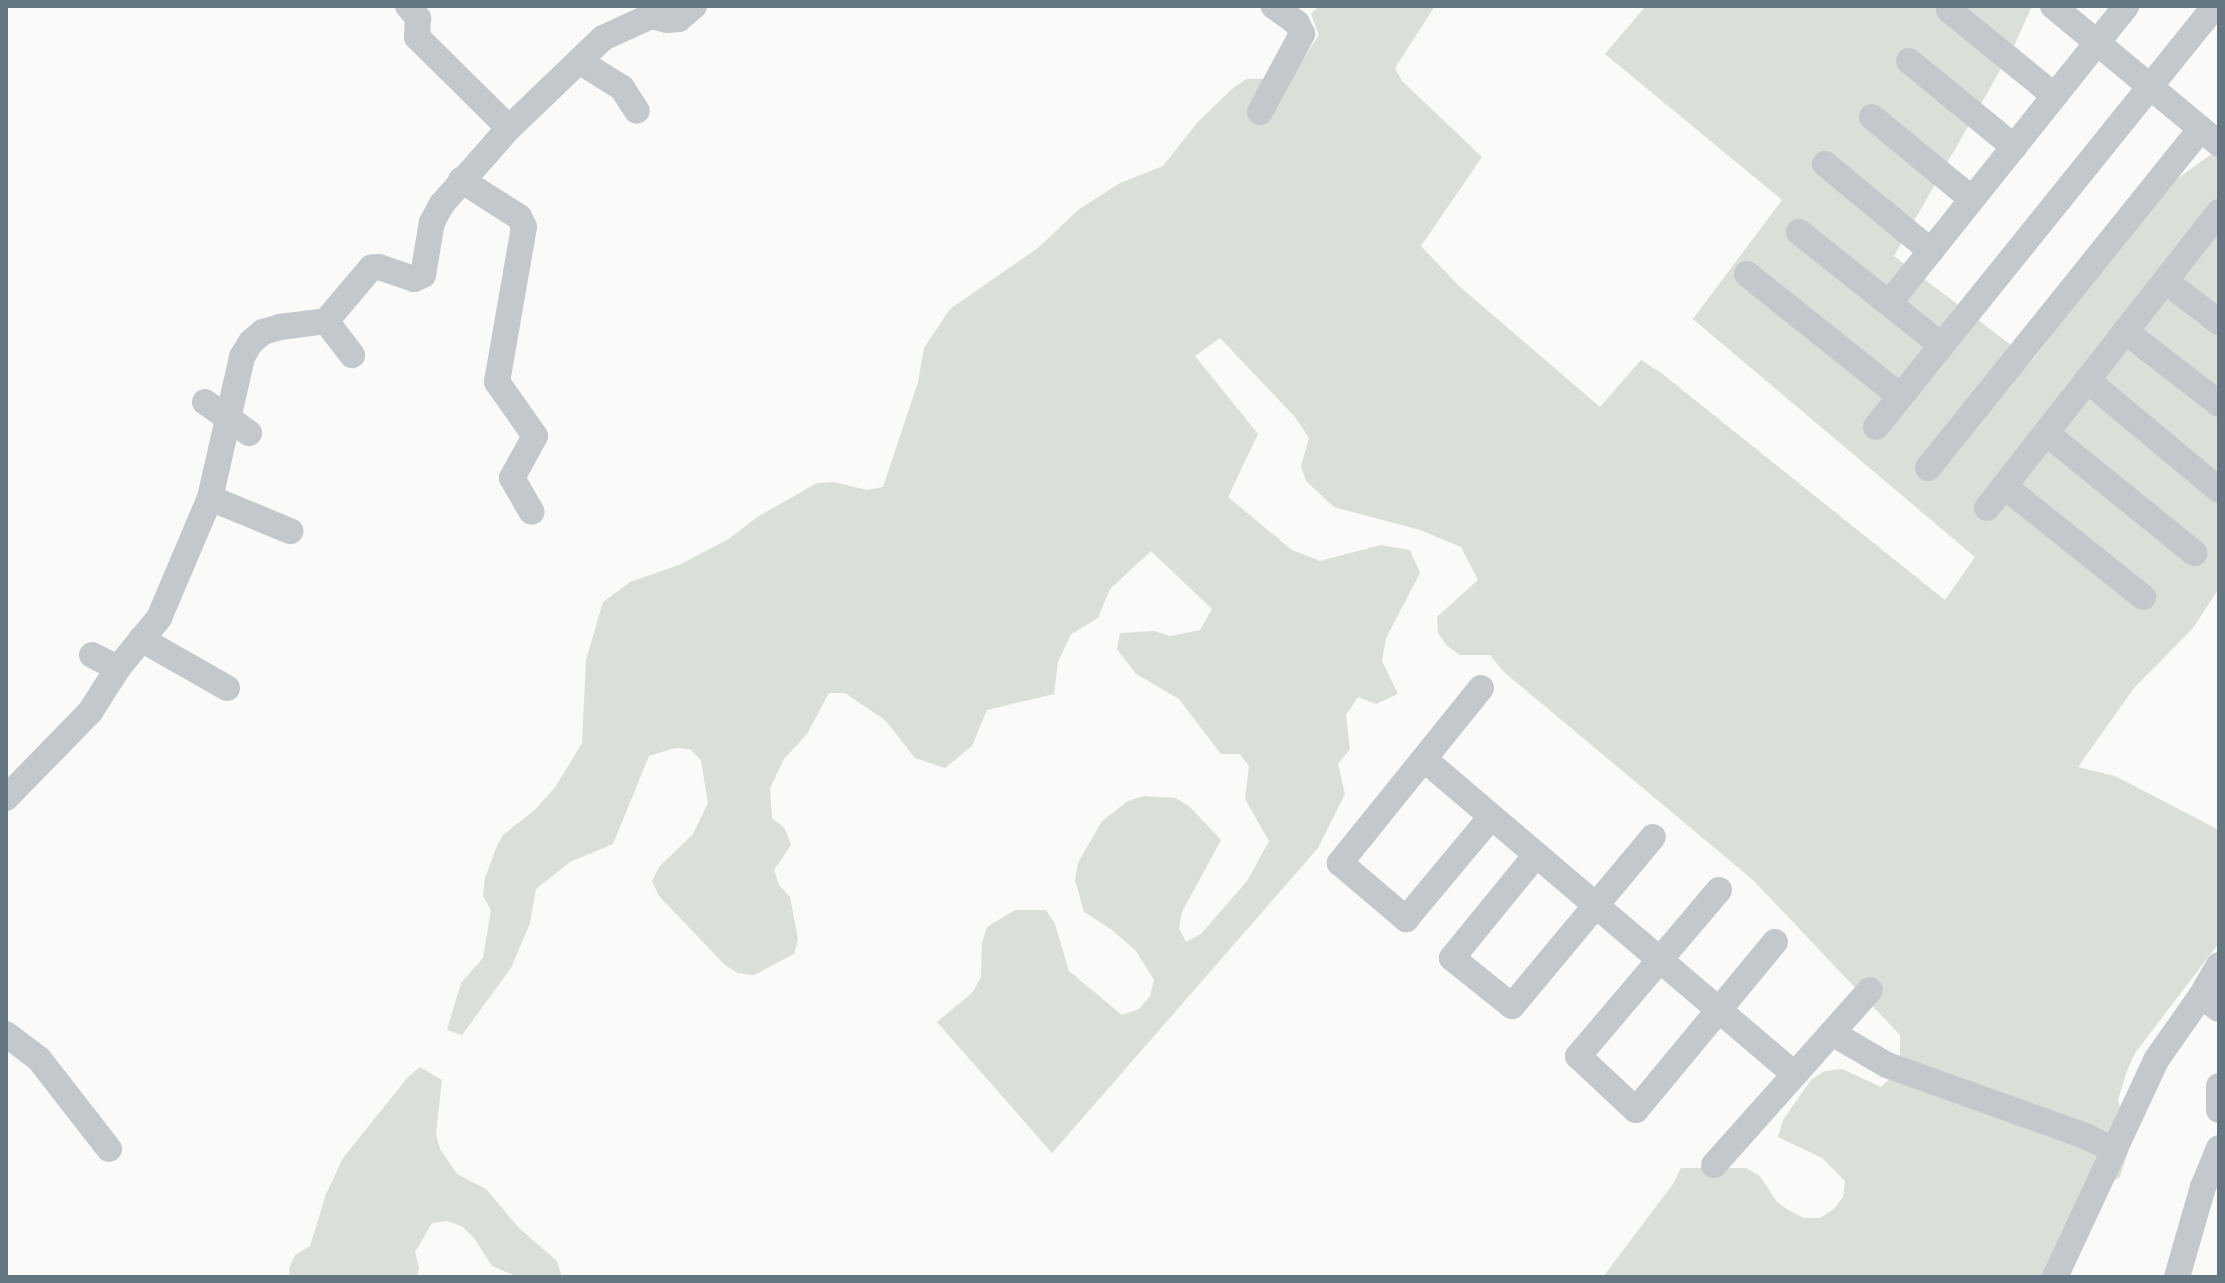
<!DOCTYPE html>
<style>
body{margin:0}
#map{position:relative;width:2225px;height:1283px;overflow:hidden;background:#fafaf8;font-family:Karla,sans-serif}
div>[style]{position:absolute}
.green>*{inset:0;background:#dadfd7}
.minor>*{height:26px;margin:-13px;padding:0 13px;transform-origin:13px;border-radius:13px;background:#c3c8cc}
span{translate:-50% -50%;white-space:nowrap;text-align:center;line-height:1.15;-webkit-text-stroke:8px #fff;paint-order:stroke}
.frame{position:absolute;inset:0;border:8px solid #657683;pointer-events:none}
</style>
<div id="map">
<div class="green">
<div style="clip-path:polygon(1319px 6px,1435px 6px,1395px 68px,1402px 81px,1482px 157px,1421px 246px,1459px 286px,1600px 407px,1641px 360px,1660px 372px,1945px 600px,1975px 557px,1693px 319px,1782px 200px,1605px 54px,1646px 6px,2032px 6px,2014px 46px,1894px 256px,2032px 361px,2145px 210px,2170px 184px,2210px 155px,2219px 155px,2219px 588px,2193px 628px,2134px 688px,2078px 767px,2115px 776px,2219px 830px,2219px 943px,2135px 1053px,2128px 1068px,2118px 1100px,2130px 1145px,2120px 1177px,2081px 1198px,2064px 1277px,1603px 1277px,1673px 1184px,1681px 1168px,1746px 1168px,1760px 1176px,1777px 1202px,1790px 1211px,1804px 1218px,1820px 1218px,1834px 1209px,1843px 1197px,1845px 1181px,1822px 1158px,1778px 1137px,1783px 1120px,1811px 1080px,1825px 1071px,1842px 1069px,1881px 1087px,1900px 1069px,1900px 1035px,1753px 880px,1504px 672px,1490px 655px,1460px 655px,1447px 646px,1438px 633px,1437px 617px,1478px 580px,1461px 547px,1420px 530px,1334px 507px,1306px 481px,1301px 466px,1309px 438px,1295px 417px,1220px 338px,1195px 356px,1258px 434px,1228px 497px,1292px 550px,1320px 561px,1381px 545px,1410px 550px,1420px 573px,1386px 638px,1382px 661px,1398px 694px,1376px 704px,1358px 697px,1346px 715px,1350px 749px,1338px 764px,1345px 794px,1318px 848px,1052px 1153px,937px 1022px,973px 992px,981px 977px,982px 943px,987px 927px,1015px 910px,1046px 910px,1055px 924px,1069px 971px,1122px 1015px,1139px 1009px,1150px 996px,1154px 980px,1136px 951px,1111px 929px,1084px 912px,1075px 880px,1078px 863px,1102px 821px,1128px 801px,1144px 796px,1175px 798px,1189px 806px,1221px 840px,1182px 912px,1179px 928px,1186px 942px,1201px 934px,1247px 881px,1269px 841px,1245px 799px,1249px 766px,1240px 754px,1221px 754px,1179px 699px,1136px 674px,1117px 649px,1120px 633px,1154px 631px,1170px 636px,1200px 630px,1212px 609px,1151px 551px,1110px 589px,1098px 618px,1071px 634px,1058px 662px,1054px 694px,987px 710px,972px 746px,945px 768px,915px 758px,885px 720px,845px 693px,829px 693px,807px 734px,784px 759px,770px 788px,772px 818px,785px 829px,791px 845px,774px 870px,779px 885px,790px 897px,798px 939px,794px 954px,754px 975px,738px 973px,725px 965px,659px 896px,652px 881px,659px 867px,693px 834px,708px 803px,701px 760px,690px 749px,675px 748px,649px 756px,613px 844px,570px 862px,536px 889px,530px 923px,511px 968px,462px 1035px,447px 1030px,461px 983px,483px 958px,491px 910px,483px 896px,485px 878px,496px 848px,503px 835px,535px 810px,556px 786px,582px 743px,586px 660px,603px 602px,630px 582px,679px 565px,727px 540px,759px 516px,817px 483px,834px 482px,867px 490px,883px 487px,918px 382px,924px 348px,950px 309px,1038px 248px,1078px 210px,1120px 183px,1163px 166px,1197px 123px,1233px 88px,1247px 79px,1290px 78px,1319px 35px,1311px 14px)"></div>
<div style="clip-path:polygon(420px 1067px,442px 1080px,436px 1134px,440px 1149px,457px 1174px,486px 1189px,518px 1227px,557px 1261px,562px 1277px,518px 1277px,492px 1266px,474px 1238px,463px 1227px,448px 1221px,432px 1223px,415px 1252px,419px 1268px,417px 1277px,290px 1277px,289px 1269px,295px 1255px,310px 1246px,326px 1194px,343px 1158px,408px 1077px)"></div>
</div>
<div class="minor">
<div style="left:408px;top:6px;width:16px;rotate:50deg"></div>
<div style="left:418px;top:18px;width:19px;rotate:93deg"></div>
<div style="left:417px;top:37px;width:129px;rotate:44.7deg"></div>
<div style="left:2053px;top:6px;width:216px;rotate:39.7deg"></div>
<div style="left:1949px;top:10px;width:136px;rotate:39.1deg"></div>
<div style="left:579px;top:61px;width:51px;rotate:32.1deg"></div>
<div style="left:622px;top:88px;width:27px;rotate:57deg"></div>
<div style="left:1909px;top:61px;width:136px;rotate:39.3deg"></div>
<div style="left:1260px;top:112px;width:89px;rotate:-61.7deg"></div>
<div style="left:1302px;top:34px;width:12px;rotate:-114deg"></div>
<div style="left:1297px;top:23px;width:29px;rotate:-144deg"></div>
<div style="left:1872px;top:117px;width:129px;rotate:39.4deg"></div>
<div style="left:1825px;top:164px;width:137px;rotate:39.4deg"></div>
<div style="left:461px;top:180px;width:69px;rotate:32.5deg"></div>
<div style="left:519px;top:217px;width:11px;rotate:63deg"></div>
<div style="left:524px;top:227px;width:157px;rotate:99.9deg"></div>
<div style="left:497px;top:382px;width:66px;rotate:54.9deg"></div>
<div style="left:535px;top:436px;width:48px;rotate:118.7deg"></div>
<div style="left:512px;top:478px;width:39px;rotate:60deg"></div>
<div style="left:1799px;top:232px;width:181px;rotate:38.5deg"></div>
<div style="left:1747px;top:274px;width:196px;rotate:38.6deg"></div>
<div style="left:2165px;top:281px;width:68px;rotate:37.2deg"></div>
<div style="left:1890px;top:302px;width:379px;rotate:-51.4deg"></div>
<div style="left:326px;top:321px;width:43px;rotate:52.6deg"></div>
<div style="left:2125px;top:331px;width:119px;rotate:37.8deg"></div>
<div style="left:2087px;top:380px;width:172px;rotate:39.8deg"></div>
<div style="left:205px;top:402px;width:54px;rotate:35.2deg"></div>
<div style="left:1876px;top:427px;width:541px;rotate:-51.16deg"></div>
<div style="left:2046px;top:433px;width:191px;rotate:39deg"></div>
<div style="left:1928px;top:468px;width:435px;rotate:-51.2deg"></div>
<div style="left:2004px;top:486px;width:178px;rotate:38.6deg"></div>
<div style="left:210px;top:498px;width:87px;rotate:22.4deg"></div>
<div style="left:1987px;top:508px;width:376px;rotate:-51.9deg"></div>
<div style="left:141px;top:639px;width:99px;rotate:29.7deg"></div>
<div style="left:92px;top:655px;width:29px;rotate:27deg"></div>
<div style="left:1481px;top:688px;width:225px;rotate:128.9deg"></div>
<div style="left:1340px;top:863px;width:87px;rotate:40.3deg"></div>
<div style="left:1406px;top:919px;width:133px;rotate:-50.2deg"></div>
<div style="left:1424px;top:759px;width:487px;rotate:40.4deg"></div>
<div style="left:6px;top:798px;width:120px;rotate:-45.7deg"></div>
<div style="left:90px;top:712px;width:52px;rotate:-57.5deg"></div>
<div style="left:118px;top:668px;width:65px;rotate:-50.6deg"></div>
<div style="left:159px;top:618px;width:130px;rotate:-67deg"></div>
<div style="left:210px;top:498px;width:145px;rotate:-77.2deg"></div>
<div style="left:242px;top:357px;width:17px;rotate:-59deg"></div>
<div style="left:251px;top:342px;width:16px;rotate:-40deg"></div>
<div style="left:263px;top:332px;width:18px;rotate:-16deg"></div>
<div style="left:280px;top:327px;width:46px;rotate:-7.4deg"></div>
<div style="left:326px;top:321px;width:70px;rotate:-49.7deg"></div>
<div style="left:371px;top:268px;width:8px;rotate:-7deg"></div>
<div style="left:379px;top:267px;width:37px;rotate:19deg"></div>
<div style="left:414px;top:279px;width:10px;rotate:-24deg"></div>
<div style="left:423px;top:275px;width:54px;rotate:-80.4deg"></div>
<div style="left:432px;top:222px;width:21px;rotate:-61deg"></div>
<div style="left:442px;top:204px;width:101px;rotate:-48.6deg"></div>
<div style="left:509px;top:128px;width:130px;rotate:-43.8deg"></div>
<div style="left:603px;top:38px;width:53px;rotate:-24.6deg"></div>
<div style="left:651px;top:16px;width:16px;rotate:14deg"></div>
<div style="left:667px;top:20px;width:12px;rotate:-5deg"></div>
<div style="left:679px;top:19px;width:20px;rotate:-41deg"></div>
<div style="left:1536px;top:855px;width:133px;rotate:129.2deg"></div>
<div style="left:1452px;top:958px;width:77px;rotate:38.7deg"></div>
<div style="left:1512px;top:1006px;width:220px;rotate:-50.2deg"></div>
<div style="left:1719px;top:890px;width:218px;rotate:130.3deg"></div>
<div style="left:1578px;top:1056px;width:79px;rotate:43deg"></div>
<div style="left:1636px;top:1110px;width:218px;rotate:-50.4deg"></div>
<div style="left:2219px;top:965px;width:36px;rotate:120deg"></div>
<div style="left:2201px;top:996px;width:22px;rotate:36deg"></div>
<div style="left:1832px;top:1033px;width:64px;rotate:30.2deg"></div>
<div style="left:1887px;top:1065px;width:210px;rotate:19.7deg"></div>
<div style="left:2085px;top:1136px;width:32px;rotate:26deg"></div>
<div style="left:6px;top:1034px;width:41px;rotate:37.1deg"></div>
<div style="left:39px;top:1059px;width:114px;rotate:52.1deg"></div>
<div style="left:2219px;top:1086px;width:24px;rotate:90deg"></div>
<div style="left:1714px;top:1165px;width:234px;rotate:-48.3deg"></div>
<div style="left:2055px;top:1277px;width:239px;rotate:-65deg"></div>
<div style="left:2156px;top:1060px;width:78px;rotate:-54.9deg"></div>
<div style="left:2177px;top:1277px;width:94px;rotate:-73.9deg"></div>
<div style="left:2203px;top:1187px;width:42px;rotate:-67.7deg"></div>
</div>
<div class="frame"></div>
</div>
